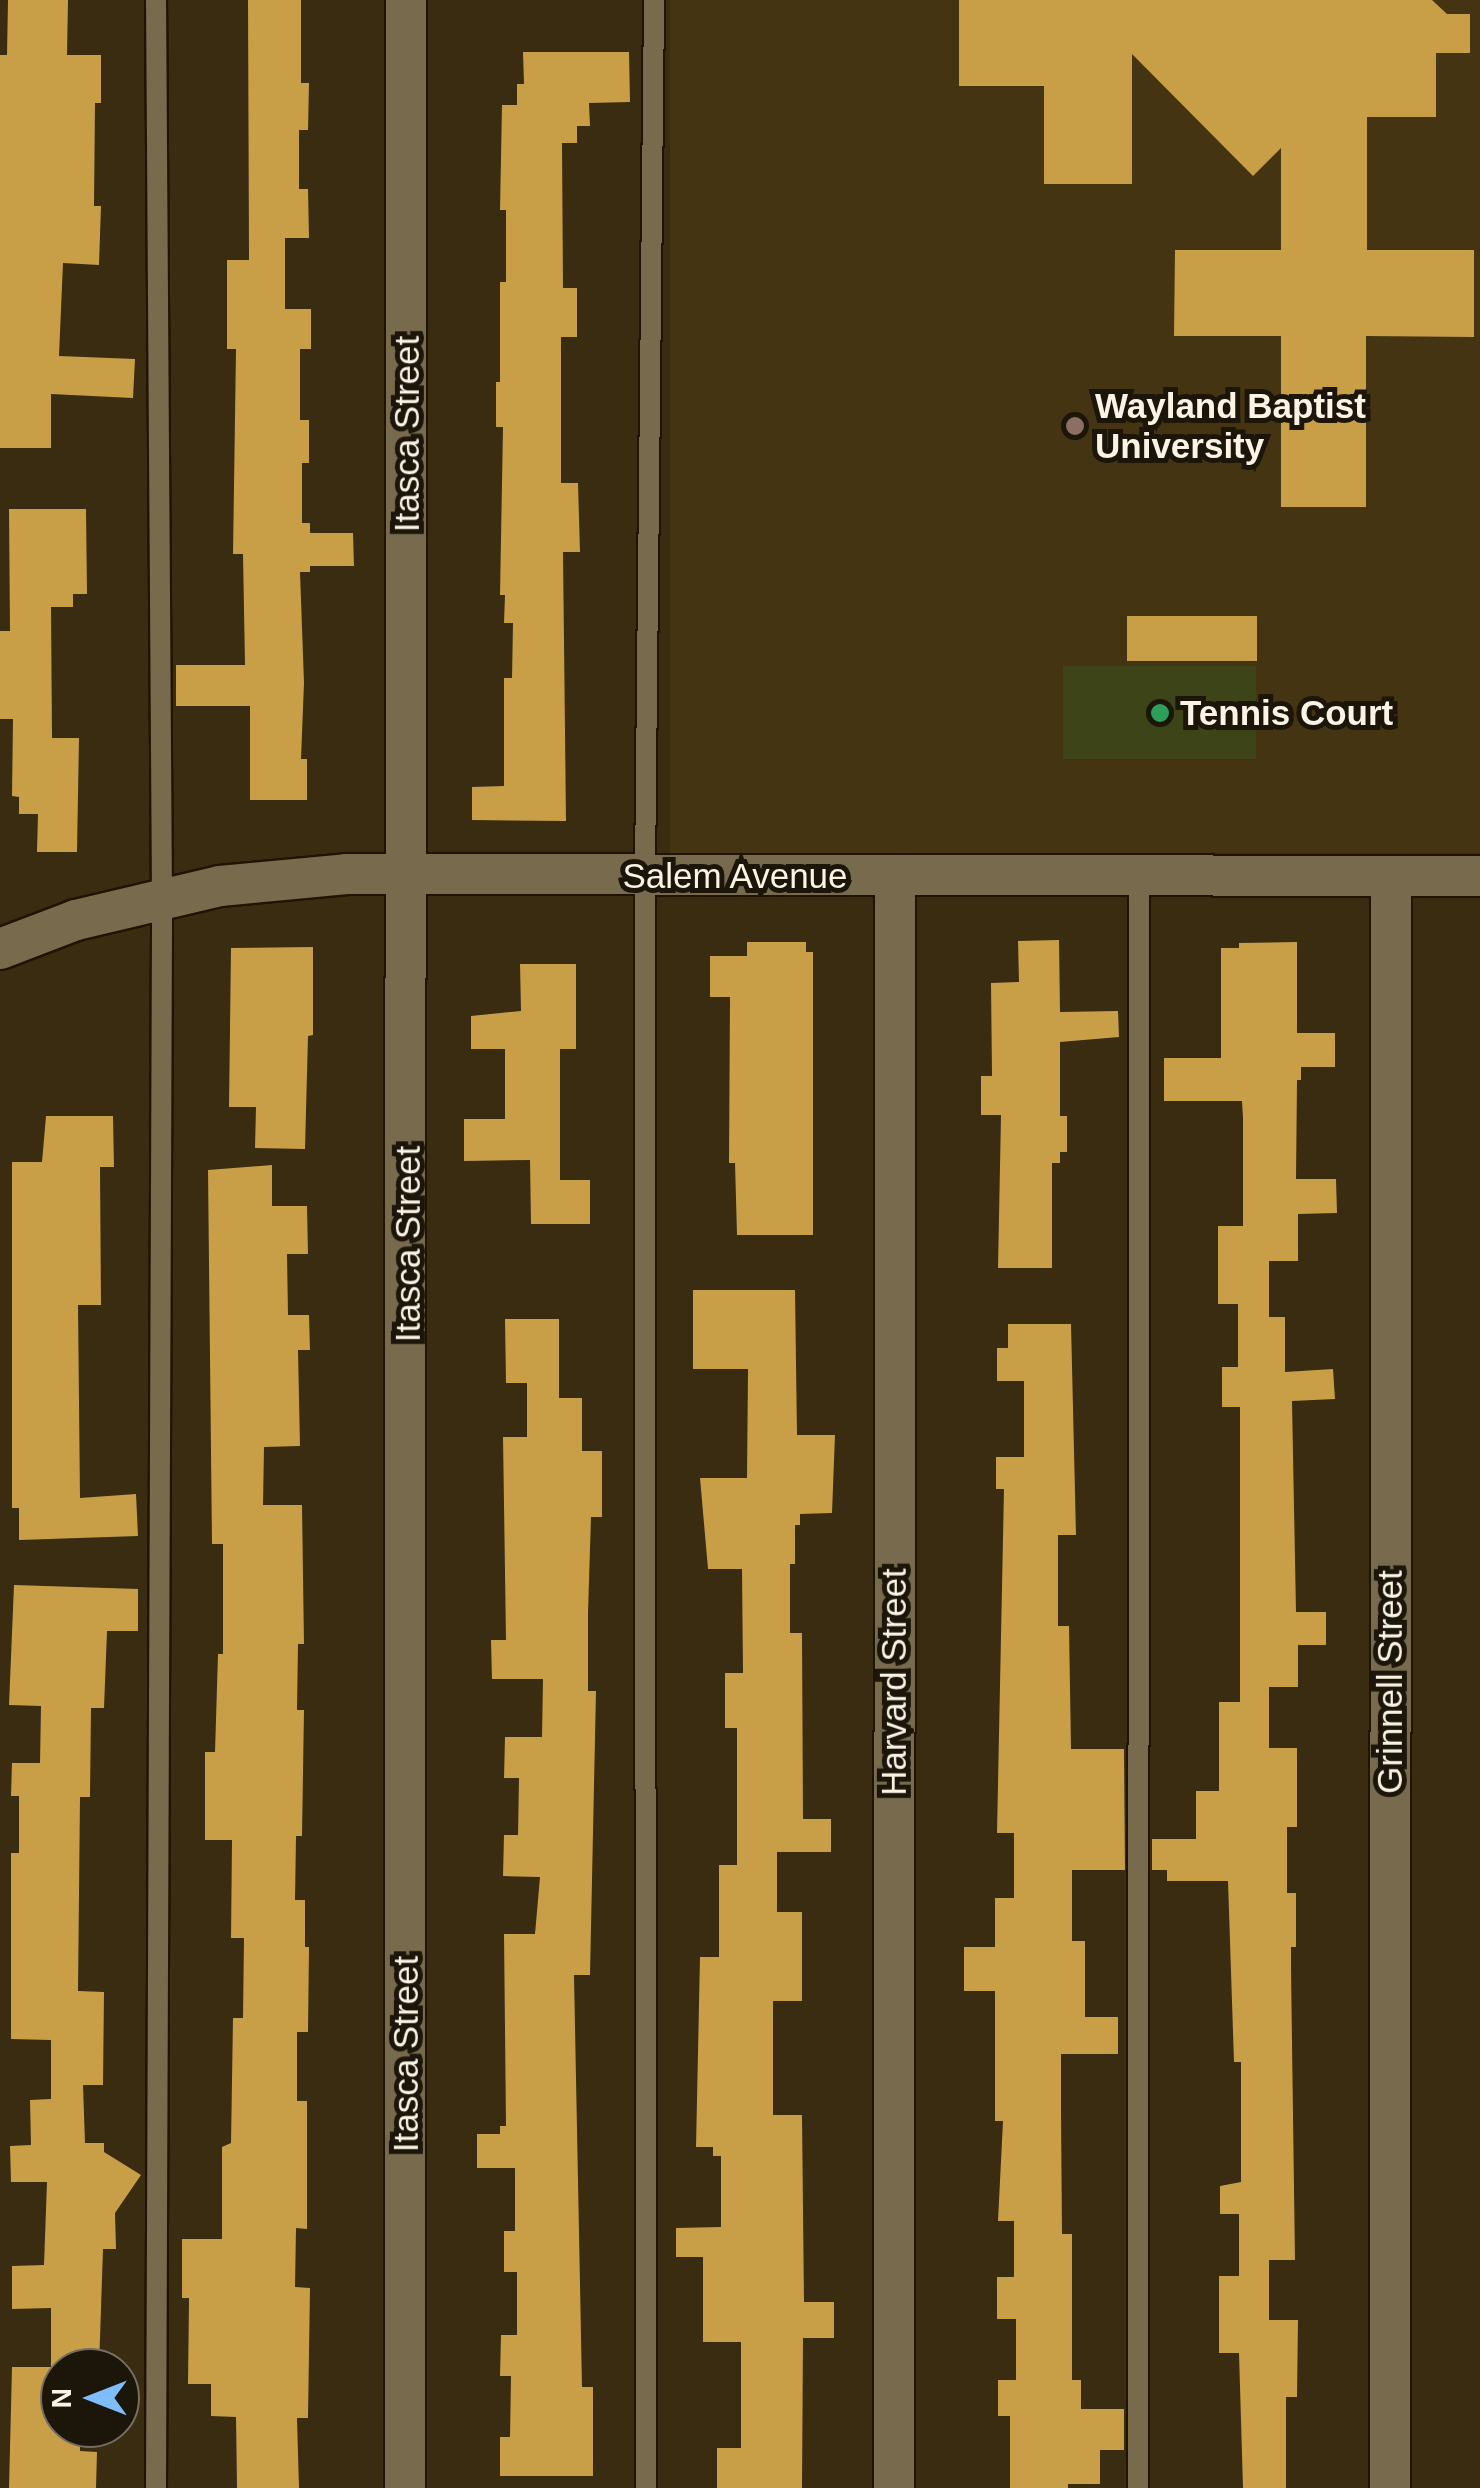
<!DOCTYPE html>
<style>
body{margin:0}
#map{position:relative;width:1480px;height:2488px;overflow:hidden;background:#392c11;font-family:Helvetica,sans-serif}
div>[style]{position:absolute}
.built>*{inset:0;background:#453411;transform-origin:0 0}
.green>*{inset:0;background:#3d4417;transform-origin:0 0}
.building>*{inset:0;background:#c89f47;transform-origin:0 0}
.roads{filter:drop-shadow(2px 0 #201400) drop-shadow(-2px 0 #201400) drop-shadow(0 2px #201400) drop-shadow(0 -2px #201400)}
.lane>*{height:20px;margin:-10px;padding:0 10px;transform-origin:10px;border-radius:10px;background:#786a4d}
.street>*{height:40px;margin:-20px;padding:0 20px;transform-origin:20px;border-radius:20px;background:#786a4d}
.dots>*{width:28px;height:28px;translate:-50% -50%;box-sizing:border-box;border:5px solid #1b150a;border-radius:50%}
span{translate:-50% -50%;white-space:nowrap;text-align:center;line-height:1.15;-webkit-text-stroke:10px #1b150a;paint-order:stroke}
.poi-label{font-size:35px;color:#fbf3e3;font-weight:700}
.left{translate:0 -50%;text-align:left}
.street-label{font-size:35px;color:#fbf3e3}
.north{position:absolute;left:40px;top:2348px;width:100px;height:100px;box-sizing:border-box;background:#1b150a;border:2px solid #756e61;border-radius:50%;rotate:270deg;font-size:28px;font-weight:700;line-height:40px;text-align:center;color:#fbf3e3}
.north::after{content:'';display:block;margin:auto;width:35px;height:45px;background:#7fbdfa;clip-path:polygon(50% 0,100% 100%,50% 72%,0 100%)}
</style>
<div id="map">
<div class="built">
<div style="left:670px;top:0;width:810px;height:853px"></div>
</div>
<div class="green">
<div style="left:1063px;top:666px;width:193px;height:93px"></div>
</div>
<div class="building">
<div style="clip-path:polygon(8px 0,68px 0,67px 55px,101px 55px,101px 103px,95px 103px,94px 206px,101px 206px,99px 265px,63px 263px,59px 356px,135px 359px,133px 398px,51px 394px,51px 448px,0 448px,0 55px,7px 55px)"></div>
<div style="clip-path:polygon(248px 0,301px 0,301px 83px,309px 83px,308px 130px,299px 130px,299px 189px,308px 189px,309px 238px,285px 238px,285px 309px,311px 309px,311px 349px,300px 349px,300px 420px,309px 420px,309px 463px,302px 463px,302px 523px,310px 523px,310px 533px,353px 533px,354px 566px,310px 566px,310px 572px,300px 572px,304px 683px,301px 759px,307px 759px,307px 800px,250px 800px,250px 706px,176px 706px,176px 665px,245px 665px,243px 554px,233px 554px,236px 349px,227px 349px,227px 260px,249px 260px)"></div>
<div style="clip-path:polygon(959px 0,1432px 0,1447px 14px,1470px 14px,1470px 53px,1436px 53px,1436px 117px,1367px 117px,1367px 250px,1474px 250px,1474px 337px,1366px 336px,1366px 507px,1281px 507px,1281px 336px,1174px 336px,1175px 250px,1281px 250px,1281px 148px,1253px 176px,1132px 54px,1132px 184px,1044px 184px,1044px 86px,959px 86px)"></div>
<div style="clip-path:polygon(523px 52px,629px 52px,630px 102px,589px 103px,590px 126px,577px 126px,577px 143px,562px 143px,563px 288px,577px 288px,577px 337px,561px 337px,561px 483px,578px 483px,580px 552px,563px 552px,566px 821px,472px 820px,472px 787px,504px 786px,504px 678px,512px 678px,513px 623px,504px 623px,505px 595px,500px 595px,503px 427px,496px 427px,496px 382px,500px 382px,500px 282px,506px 282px,506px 210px,500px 210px,502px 105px,517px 105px,517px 84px,524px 84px)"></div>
<div style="clip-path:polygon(9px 509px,86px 509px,87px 594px,73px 594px,73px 607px,51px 607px,52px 738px,79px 738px,77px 852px,37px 852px,38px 814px,19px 814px,19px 797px,12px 796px,13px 719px,0 719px,0 631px,10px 631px)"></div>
<div style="left:1127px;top:616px;width:130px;height:45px"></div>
<div style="clip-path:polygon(1059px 940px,1060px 1012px,1118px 1011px,1119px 1037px,1060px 1042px,1060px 1116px,1067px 1116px,1067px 1152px,1060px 1152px,1060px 1163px,1052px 1163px,1052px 1268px,998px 1268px,1001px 1115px,981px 1115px,981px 1076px,992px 1076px,991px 983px,1019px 982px,1018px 941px)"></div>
<div style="clip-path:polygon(747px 942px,806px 942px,806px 952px,813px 952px,813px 1235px,737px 1235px,735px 1163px,729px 1163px,730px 997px,710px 997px,710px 956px,747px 956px)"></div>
<div style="clip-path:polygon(1297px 942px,1297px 1033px,1335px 1033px,1335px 1067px,1301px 1067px,1301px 1080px,1297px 1080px,1296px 1179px,1336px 1179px,1337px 1213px,1298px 1214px,1298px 1261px,1269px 1261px,1269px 1317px,1285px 1317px,1285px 1372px,1333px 1369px,1335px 1399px,1292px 1401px,1296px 1612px,1326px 1612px,1326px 1645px,1298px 1645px,1298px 1687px,1269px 1687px,1269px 1748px,1297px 1748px,1297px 1827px,1287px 1827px,1287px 1893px,1296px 1893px,1296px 1947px,1291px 1947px,1291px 1969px,1295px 2260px,1269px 2260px,1269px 2320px,1298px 2320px,1297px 2397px,1286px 2397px,1286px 2488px,1243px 2488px,1239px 2353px,1219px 2353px,1219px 2276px,1239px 2276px,1239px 2214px,1220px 2214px,1220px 2186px,1241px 2182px,1241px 2062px,1234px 2062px,1228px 1881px,1167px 1881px,1167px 1870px,1152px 1870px,1152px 1839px,1196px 1839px,1196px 1791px,1219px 1791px,1219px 1702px,1240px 1702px,1240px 1407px,1222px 1407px,1222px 1367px,1238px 1367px,1238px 1304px,1218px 1304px,1218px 1226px,1243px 1226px,1243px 1118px,1242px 1101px,1164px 1101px,1164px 1058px,1221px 1058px,1221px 948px,1239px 948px,1239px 943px)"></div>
<div style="clip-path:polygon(313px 947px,313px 1035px,308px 1036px,305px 1149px,255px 1148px,256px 1107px,229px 1107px,231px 948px)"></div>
<div style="clip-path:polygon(520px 964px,576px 964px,576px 1049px,560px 1049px,560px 1180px,590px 1180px,590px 1224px,531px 1224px,530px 1160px,464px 1161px,464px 1119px,505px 1119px,505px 1049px,471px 1049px,471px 1016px,521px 1011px)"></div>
<div style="clip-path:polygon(46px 1116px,113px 1116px,114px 1167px,100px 1167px,101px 1305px,78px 1305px,80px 1498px,136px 1494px,138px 1536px,19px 1540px,19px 1508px,12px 1508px,12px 1162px,42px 1162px)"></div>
<div style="clip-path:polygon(272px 1165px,272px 1206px,307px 1206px,308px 1254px,287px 1254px,288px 1315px,309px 1315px,310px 1350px,298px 1350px,300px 1446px,264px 1447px,263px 1505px,302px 1505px,304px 1644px,298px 1644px,297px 1710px,304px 1710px,302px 1836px,296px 1836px,295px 1900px,305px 1900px,305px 1947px,309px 1947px,308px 2032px,297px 2032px,297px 2101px,307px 2101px,307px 2229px,296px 2228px,295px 2287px,310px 2288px,308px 2418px,297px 2418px,299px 2488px,237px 2488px,236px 2417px,211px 2416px,211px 2384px,188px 2384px,189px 2298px,182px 2298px,182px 2239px,222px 2239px,222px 2147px,231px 2143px,233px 2018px,243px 2018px,244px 1938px,231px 1938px,232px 1840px,205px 1840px,205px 1752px,215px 1752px,218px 1654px,223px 1654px,223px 1544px,212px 1544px,208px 1170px)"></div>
<div style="clip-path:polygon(693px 1290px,795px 1290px,797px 1435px,835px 1435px,832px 1513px,800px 1514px,800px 1525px,795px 1525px,795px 1564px,790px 1564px,790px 1633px,802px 1633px,803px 1819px,831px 1819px,831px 1852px,777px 1852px,777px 1912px,802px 1912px,802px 2001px,773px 2001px,773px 2115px,802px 2115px,804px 2302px,834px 2302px,834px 2338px,803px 2338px,802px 2488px,717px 2488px,717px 2448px,741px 2448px,741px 2342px,703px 2342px,703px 2257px,676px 2257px,676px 2228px,721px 2227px,721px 2156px,713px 2156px,713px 2147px,696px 2147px,700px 1957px,719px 1957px,719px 1865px,737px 1865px,737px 1728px,725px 1728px,725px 1673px,743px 1673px,742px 1569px,708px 1569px,700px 1478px,747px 1478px,748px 1369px,693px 1369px)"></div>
<div style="clip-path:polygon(505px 1319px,559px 1319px,559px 1398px,582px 1398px,582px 1451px,602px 1451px,602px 1517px,591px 1517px,588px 1613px,588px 1691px,596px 1691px,590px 1975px,574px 1975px,582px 2387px,593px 2387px,593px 2476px,500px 2476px,500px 2437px,510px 2437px,511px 2376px,500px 2376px,501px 2335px,517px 2335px,517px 2272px,504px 2272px,504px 2231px,515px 2231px,515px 2168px,477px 2168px,477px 2134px,500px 2134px,500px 2126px,506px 2126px,504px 1934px,535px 1934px,540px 1877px,503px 1876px,504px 1835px,518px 1835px,519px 1778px,504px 1778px,505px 1737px,542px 1737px,543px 1679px,492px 1679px,491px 1640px,506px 1640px,503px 1437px,527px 1437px,527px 1383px,506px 1383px)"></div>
<div style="clip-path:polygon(1008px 1324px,1071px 1324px,1076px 1535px,1058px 1535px,1058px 1626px,1069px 1626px,1071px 1749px,1124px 1749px,1125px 1870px,1072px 1870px,1072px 1941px,1085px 1941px,1085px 2017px,1118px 2017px,1118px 2054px,1061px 2054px,1061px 2113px,1062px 2234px,1072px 2234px,1072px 2380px,1081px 2380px,1081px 2409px,1124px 2409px,1124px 2450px,1100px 2450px,1100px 2484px,1068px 2484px,1068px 2488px,1010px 2488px,1010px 2416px,998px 2416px,998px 2380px,1016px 2380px,1016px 2319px,997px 2319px,997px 2277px,1014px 2277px,1014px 2221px,998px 2221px,1003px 2121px,995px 2121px,995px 1991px,964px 1991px,964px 1947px,995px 1947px,995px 1898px,1014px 1898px,1014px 1833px,997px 1833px,1004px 1489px,996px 1489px,996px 1457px,1024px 1457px,1024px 1381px,997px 1381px,997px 1348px,1008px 1348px)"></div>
<div style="clip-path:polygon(14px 1585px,138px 1589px,138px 1631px,107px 1631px,104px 1708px,91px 1708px,90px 1797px,80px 1797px,78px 1991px,104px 1992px,103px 2085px,83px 2085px,85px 2143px,104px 2143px,104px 2152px,141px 2175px,115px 2213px,116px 2249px,103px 2249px,99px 2368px,60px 2368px,60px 2428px,80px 2428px,80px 2451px,97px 2452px,96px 2488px,9px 2488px,12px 2367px,51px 2367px,51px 2308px,12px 2309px,12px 2266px,44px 2265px,47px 2182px,11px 2182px,10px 2146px,31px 2145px,30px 2100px,51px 2099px,51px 2040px,11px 2039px,11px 1853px,19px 1853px,19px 1796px,11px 1796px,12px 1763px,40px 1763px,41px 1706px,9px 1705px)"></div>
</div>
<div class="roads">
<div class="lane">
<div style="left:156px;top:2488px;width:1588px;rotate:-89.78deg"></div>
<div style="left:162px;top:900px;width:900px;rotate:-90.38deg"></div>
<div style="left:646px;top:2488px;width:1613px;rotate:-90.04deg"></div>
<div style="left:645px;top:875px;width:875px;rotate:-89.41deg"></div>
<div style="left:1138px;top:2488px;width:1612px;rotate:-89.96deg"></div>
</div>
<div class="street">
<div style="left:0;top:949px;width:81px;rotate:-20.9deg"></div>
<div style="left:76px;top:920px;width:148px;rotate:-13.3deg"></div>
<div style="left:220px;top:886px;width:127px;rotate:-5.4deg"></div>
<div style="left:346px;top:874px;width:1134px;rotate:0.1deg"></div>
<div style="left:405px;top:2488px;width:2488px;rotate:-89.98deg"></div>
<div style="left:894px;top:2488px;width:1612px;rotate:-89.96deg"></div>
<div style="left:1390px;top:2488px;width:1612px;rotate:-89.96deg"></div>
</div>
</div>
<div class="dots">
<div style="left:1075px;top:426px;background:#8d6e63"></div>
<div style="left:1160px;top:713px;background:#2e9e5b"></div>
</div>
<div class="poi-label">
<span class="left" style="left:1095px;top:426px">Wayland Baptist<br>University</span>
<span class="left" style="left:1180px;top:713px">Tennis Court</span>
</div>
<div class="street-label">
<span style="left:407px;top:434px;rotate:-90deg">Itasca Street</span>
<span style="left:735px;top:876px">Salem Avenue</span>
<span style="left:408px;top:1244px;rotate:-90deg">Itasca Street</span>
<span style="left:894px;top:1682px;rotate:-90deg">Harvard Street</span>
<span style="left:1390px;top:1682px;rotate:-90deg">Grinnell Street</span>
<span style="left:406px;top:2054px;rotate:-90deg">Itasca Street</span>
</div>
<div class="north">N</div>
</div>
